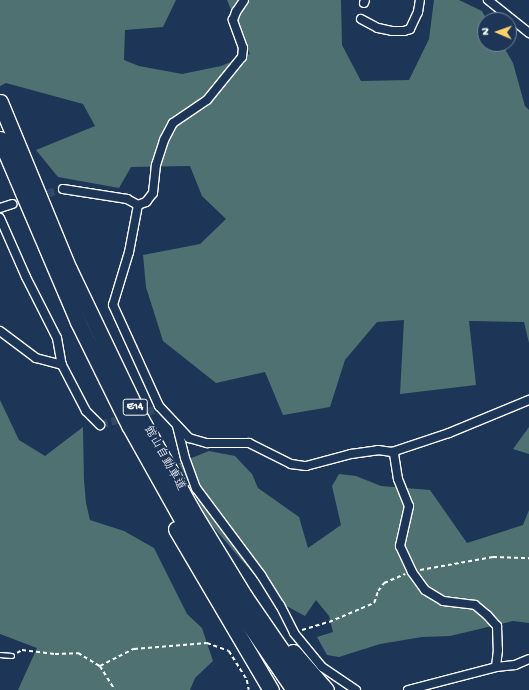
<!DOCTYPE html>
<meta charset="utf-8">
<style>
body{margin:0}
#map{position:relative;width:529px;height:690px;overflow:hidden;background:#1d3557;font-family:"Gochi Hand","Klee One",sans-serif}
div>[style]{position:absolute}
.green>*{inset:0;background:#4f7172}
.minor-tunnel>*{height:8px;margin-top:-4px;transform-origin:0;background:repeating-linear-gradient(90deg,#344968 0 8px,transparent 0 12px)}
.path>*{height:1.5px;margin-top:-0.75px;transform-origin:0;background:repeating-linear-gradient(90deg,#fff 0 4px,transparent 0 7px)}
.roads{filter:drop-shadow(1px 0 #fff) drop-shadow(-1px 0 #fff) drop-shadow(0 1px #fff) drop-shadow(0 -1px #fff)}
.service>*{height:4px;margin:-2px;padding:0 2px;transform-origin:2px;border-radius:2px;background:#1d3557}
.minor>*{height:8px;margin:-4px;padding:0 4px;transform-origin:4px;border-radius:4px;background:#1d3557}
.motorway>*{height:15px;margin:-7.5px;padding:0 7.5px;transform-origin:7.5px;border-radius:7.5px;background:#1d3557}
span{translate:-50% -50%;white-space:nowrap;text-align:center;line-height:1.15;-webkit-text-stroke:4px #1d3557;paint-order:stroke}
.shield-label span{padding:1px 3px;background:#1d3557;border:1px solid;border-radius:3px;-webkit-text-stroke-width:0}
.shield-label{font-size:11px;color:#fff;font-weight:700}
.street-label{font-size:12px;color:#fff}
.north{position:absolute;left:477px;top:12px;width:40px;height:40px;box-sizing:border-box;background:#1d3557;border:1px solid #77869a;border-radius:50%;rotate:272deg;font-size:11px;font-weight:700;line-height:16px;text-align:center;color:#fff}
.north::after{content:'';display:block;margin:auto;width:14px;height:18px;background:#ffd166;clip-path:polygon(50% 0,100% 100%,50% 72%,0 100%)}
</style>
<div id="map">
<div class="green">
<div style="clip-path:polygon(0 0,176px 0,163px 27px,125px 30px,124px 60px,139px 66px,182px 74px,221px 66px,250px 54px,227px 0,341px 0,342px 45px,361px 81px,409px 80px,429px 39px,434px 0,459px 0,482px 11px,487px 20px,485px 20px,485px 44px,502px 44px,513px 63px,525px 106px,529px 110px,529px 343px,524px 322px,469px 321px,476px 385px,400px 394px,404px 320px,377px 322px,345px 360px,330px 407px,283px 415px,265px 372px,216px 383px,163px 341px,146px 287px,143px 255px,200px 244px,226px 219px,202px 196px,190px 166px,131px 167px,119px 188px,58px 177px,36px 150px,95px 126px,83px 104px,6px 83px,0 86px)"></div>
<div style="clip-path:polygon(0 400px,19px 440px,45px 456px,83px 427px,84px 480px,86px 503px,90px 520px,124px 531px,154px 548px,187px 614px,202px 628px,213px 661px,195px 678px,190px 690px,18px 690px,37px 648px,0 634px)"></div>
<div style="clip-path:polygon(529px 427px,529px 454px,513px 449px)"></div>
<div style="clip-path:polygon(209px 451px,235px 456px,252px 474px,258px 488px,299px 517px,308px 548px,341px 525px,332px 486px,339px 474px,356px 476px,381px 486px,430px 490px,467px 543px,523px 525px,529px 510px,529px 623px,513px 621px,450px 636px,422px 637px,380px 644px,339px 657px,327px 655px,317px 637px,333px 632px,329px 616px,316px 600px,305px 616px,277px 601px,208px 521px,179px 463px)"></div>
</div>
<div class="minor-tunnel">
<div style="left:12px;top:204px;width:53px;rotate:-16.4deg"></div>
<div style="left:100px;top:425px;width:56px;rotate:-15.5deg"></div>
</div>
<div class="path">
<div style="left:420px;top:570px;width:74px;rotate:-10.1deg"></div>
<div style="left:493px;top:557px;width:36px;rotate:2deg"></div>
<div style="left:302px;top:630px;width:28px;rotate:-17deg"></div>
<div style="left:329px;top:622px;width:49px;rotate:-22.9deg"></div>
<div style="left:374px;top:603px;width:13px;rotate:-72deg"></div>
<div style="left:378px;top:591px;width:10px;rotate:-53deg"></div>
<div style="left:384px;top:583px;width:23px;rotate:-23deg"></div>
<div style="left:17px;top:653px;width:6px;rotate:-31deg"></div>
<div style="left:22px;top:650px;width:33px;rotate:7deg"></div>
<div style="left:55px;top:654px;width:23px;rotate:-2deg"></div>
<div style="left:78px;top:653px;width:26px;rotate:31deg"></div>
<div style="left:100px;top:666px;width:28px;rotate:58deg"></div>
<div style="left:100px;top:666px;width:38px;rotate:-27deg"></div>
<div style="left:134px;top:649px;width:73px;rotate:-4.7deg"></div>
<div style="left:207px;top:643px;width:23px;rotate:20deg"></div>
<div style="left:229px;top:651px;width:34px;rotate:58deg"></div>
<div style="left:247px;top:680px;width:10px;rotate:79deg"></div>
</div>
<div class="roads">
<div class="service">
<div style="left:0;top:655px;width:12px;rotate:5deg"></div>
</div>
<div class="minor">
<div style="left:488px;top:0;width:53px;rotate:38.8deg"></div>
<div style="left:364px;top:3px;width:3px;rotate:-72deg"></div>
<div style="left:361px;top:19px;width:19px;rotate:28deg"></div>
<div style="left:378px;top:28px;width:14px;rotate:12deg"></div>
<div style="left:392px;top:31px;width:12px"></div>
<div style="left:404px;top:31px;width:6px;rotate:-18deg"></div>
<div style="left:410px;top:29px;width:19px;rotate:-65deg"></div>
<div style="left:418px;top:12px;width:12px;rotate:-81deg"></div>
<div style="left:63px;top:189px;width:65px;rotate:8.9deg"></div>
<div style="left:127px;top:199px;width:13px;rotate:29deg"></div>
<div style="left:138px;top:205px;width:48px;rotate:100.8deg"></div>
<div style="left:129px;top:252px;width:55px;rotate:106.8deg"></div>
<div style="left:113px;top:305px;width:111px;rotate:65.5deg"></div>
<div style="left:159px;top:406px;width:44px;rotate:46.8deg"></div>
<div style="left:189px;top:438px;width:19px;rotate:16deg"></div>
<div style="left:207px;top:443px;width:42px"></div>
<div style="left:249px;top:443px;width:47px;rotate:26.6deg"></div>
<div style="left:291px;top:464px;width:15px;rotate:8deg"></div>
<div style="left:306px;top:466px;width:47px;rotate:-14.9deg"></div>
<div style="left:351px;top:454px;width:27px;rotate:-8deg"></div>
<div style="left:378px;top:450px;width:14px;rotate:8deg"></div>
<div style="left:392px;top:452px;width:3px;rotate:45deg"></div>
<div style="left:394px;top:454px;width:25px;rotate:81deg"></div>
<div style="left:398px;top:479px;width:29px;rotate:68deg"></div>
<div style="left:409px;top:506px;width:41px;rotate:102.7deg"></div>
<div style="left:400px;top:546px;width:29px;rotate:65deg"></div>
<div style="left:412px;top:572px;width:22px;rotate:54deg"></div>
<div style="left:425px;top:590px;width:21px;rotate:31deg"></div>
<div style="left:443px;top:601px;width:32px;rotate:7deg"></div>
<div style="left:475px;top:605px;width:16px;rotate:40deg"></div>
<div style="left:487px;top:615px;width:15px;rotate:48deg"></div>
<div style="left:497px;top:626px;width:24px;rotate:88deg"></div>
<div style="left:498px;top:650px;width:17px;rotate:97deg"></div>
<div style="left:138px;top:205px;width:9px;rotate:-21deg"></div>
<div style="left:146px;top:202px;width:11px;rotate:-52deg"></div>
<div style="left:153px;top:193px;width:28px;rotate:-84deg"></div>
<div style="left:156px;top:165px;width:26px;rotate:-72deg"></div>
<div style="left:164px;top:140px;width:19px;rotate:-62deg"></div>
<div style="left:173px;top:123px;width:41px;rotate:-34.1deg"></div>
<div style="left:207px;top:100px;width:55px;rotate:-50.9deg"></div>
<div style="left:242px;top:57px;width:9px;rotate:-84deg"></div>
<div style="left:243px;top:48px;width:30px;rotate:-110deg"></div>
<div style="left:233px;top:20px;width:9px;rotate:-69deg"></div>
<div style="left:236px;top:12px;width:14px;rotate:-56deg"></div>
<div style="left:0;top:208px;width:13px;rotate:-18deg"></div>
<div style="left:0;top:218px;width:64px;rotate:66.2deg"></div>
<div style="left:26px;top:277px;width:68px;rotate:63.1deg"></div>
<div style="left:57px;top:338px;width:27px;rotate:80deg"></div>
<div style="left:62px;top:365px;width:52px;rotate:62.4deg"></div>
<div style="left:86px;top:411px;width:20px;rotate:45deg"></div>
<div style="left:0;top:331px;width:45px;rotate:36.9deg"></div>
<div style="left:36px;top:358px;width:27px;rotate:15deg"></div>
<div style="left:177px;top:426px;width:33px;rotate:76deg"></div>
<div style="left:185px;top:458px;width:32px;rotate:70deg"></div>
<div style="left:196px;top:488px;width:109px;rotate:53.2deg"></div>
<div style="left:261px;top:575px;width:36px;rotate:58deg"></div>
<div style="left:280px;top:605px;width:31px;rotate:63deg"></div>
<div style="left:294px;top:633px;width:44px;rotate:50.5deg"></div>
<div style="left:322px;top:667px;width:41px;rotate:34.1deg"></div>
<div style="left:392px;top:452px;width:60px;rotate:-18.4deg"></div>
<div style="left:449px;top:433px;width:87px;rotate:-22.4deg"></div>
<div style="left:408px;top:690px;width:91px;rotate:-14.6deg"></div>
<div style="left:496px;top:667px;width:19px;rotate:-6deg"></div>
<div style="left:515px;top:665px;width:15px;rotate:-23deg"></div>
</div>
<div class="motorway">
<div style="left:0;top:102px;width:181px;rotate:67.6deg"></div>
<div style="left:69px;top:269px;width:166px;rotate:64.4deg"></div>
<div style="left:141px;top:419px;width:112px;rotate:60.7deg"></div>
<div style="left:196px;top:517px;width:94px;rotate:58.5deg"></div>
<div style="left:245px;top:597px;width:113px;rotate:55.5deg"></div>
<div style="left:0;top:139px;width:199px;rotate:66.9deg"></div>
<div style="left:78px;top:322px;width:115px;rotate:63.7deg"></div>
<div style="left:129px;top:425px;width:115px;rotate:60.8deg"></div>
<div style="left:185px;top:525px;width:93px;rotate:57.7deg"></div>
<div style="left:235px;top:604px;width:104px;rotate:55.5deg"></div>
<div style="left:176px;top:529px;width:187px;rotate:59.5deg"></div>
<div style="left:293px;top:652px;width:50px;rotate:49deg"></div>
</div>
</div>
<div class="shield-label">
<span style="left:135px;top:407px">E14</span>
</div>
<div class="street-label">
<span style="left:163px;top:459px;rotate:61deg">館山自動車道</span>
</div>
<div class="north">N</div>
</div>
